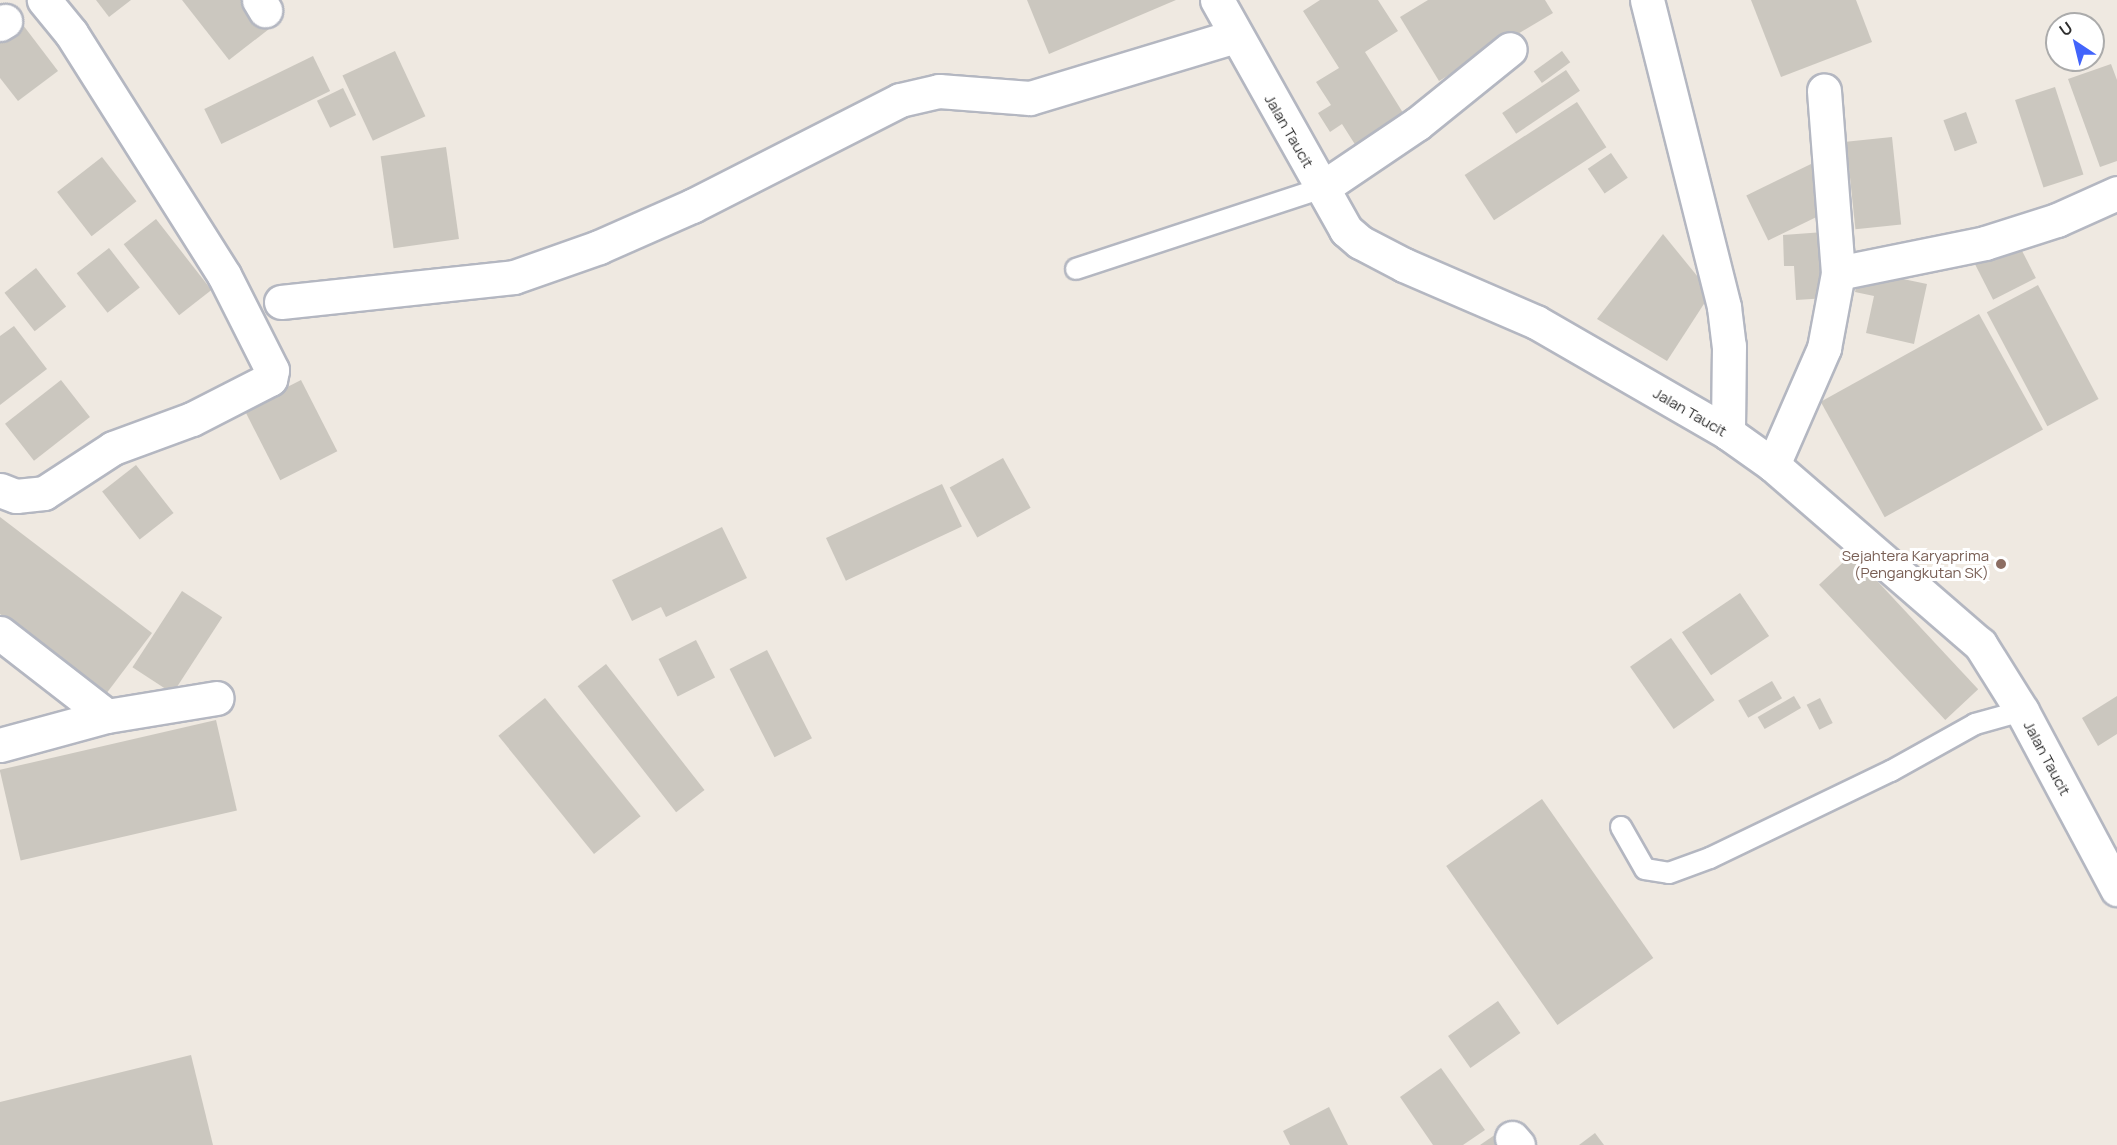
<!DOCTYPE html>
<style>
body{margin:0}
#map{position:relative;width:2117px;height:1145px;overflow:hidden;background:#efe9e1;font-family:Manrope,sans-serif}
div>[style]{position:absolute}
.building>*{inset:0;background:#cbc7bf;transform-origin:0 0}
.roads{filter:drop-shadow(2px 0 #b4b7c1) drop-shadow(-2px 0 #b4b7c1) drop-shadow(0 2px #b4b7c1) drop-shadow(0 -2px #b4b7c1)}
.lane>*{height:20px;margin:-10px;padding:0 10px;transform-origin:10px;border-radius:10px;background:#fff}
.street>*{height:33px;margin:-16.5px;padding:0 16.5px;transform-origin:16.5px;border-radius:16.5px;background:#fff}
.dots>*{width:16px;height:16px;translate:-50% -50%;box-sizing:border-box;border:3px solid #fff;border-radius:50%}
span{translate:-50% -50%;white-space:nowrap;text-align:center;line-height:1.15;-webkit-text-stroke:6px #fff;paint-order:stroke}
.street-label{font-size:15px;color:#2e2e2e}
.education-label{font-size:15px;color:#785e54}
.right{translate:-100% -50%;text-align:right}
.north{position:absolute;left:2045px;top:12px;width:60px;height:60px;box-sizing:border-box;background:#fff;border:2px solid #ababab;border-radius:50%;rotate:325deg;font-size:16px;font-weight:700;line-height:24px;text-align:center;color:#2e2e2e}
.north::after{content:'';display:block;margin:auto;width:21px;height:27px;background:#4264fb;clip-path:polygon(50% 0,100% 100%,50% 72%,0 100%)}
</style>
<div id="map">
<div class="building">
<div style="clip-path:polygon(96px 0,131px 0,109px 17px)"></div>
<div style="clip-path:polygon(182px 0,247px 0,269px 29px,229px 60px)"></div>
<div style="clip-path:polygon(1027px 0,1176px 0,1049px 54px)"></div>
<div style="clip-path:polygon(1320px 0,1378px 0,1398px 31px,1365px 52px,1405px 116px,1356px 146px,1342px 124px,1330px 132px,1318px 113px,1331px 105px,1316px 82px,1339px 68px,1303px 11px)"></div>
<div style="clip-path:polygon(1428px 0,1545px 0,1553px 13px,1439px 81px,1400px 17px)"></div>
<div style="clip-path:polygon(1751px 0,1856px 0,1872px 42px,1781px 77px)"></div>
<div style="clip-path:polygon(23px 25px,58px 71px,18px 101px,0 78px,0 43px)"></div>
<div style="left:395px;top:51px;width:72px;height:58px;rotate:65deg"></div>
<div style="left:1562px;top:51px;width:14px;height:35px;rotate:54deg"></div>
<div style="left:313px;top:56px;width:39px;height:121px;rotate:64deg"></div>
<div style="clip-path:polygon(2111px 64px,2117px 80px,2117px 161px,2100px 167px,2068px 79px)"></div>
<div style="left:1566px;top:70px;width:25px;height:77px;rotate:56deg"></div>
<div style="left:2055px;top:87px;width:92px;height:42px;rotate:72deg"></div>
<div style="left:343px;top:88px;width:30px;height:29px;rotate:64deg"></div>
<div style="left:1577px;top:102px;width:54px;height:134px;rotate:57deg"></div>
<div style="left:1966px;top:112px;width:33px;height:24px;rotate:70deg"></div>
<div style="left:1892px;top:137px;width:88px;height:46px;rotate:84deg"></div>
<div style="left:446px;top:147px;width:93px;height:66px;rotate:82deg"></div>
<div style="left:1611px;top:153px;width:30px;height:28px;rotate:56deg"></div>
<div style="left:102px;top:157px;width:56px;height:57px;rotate:52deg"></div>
<div style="left:1811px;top:164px;width:50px;height:72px;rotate:64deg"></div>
<div style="left:156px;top:219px;width:90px;height:41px;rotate:52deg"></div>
<div style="clip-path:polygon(1824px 232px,1827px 298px,1796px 300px,1794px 266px,1784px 266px,1783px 235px)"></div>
<div style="clip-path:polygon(1663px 234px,1711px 293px,1667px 361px,1597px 319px)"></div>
<div style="left:2015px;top:237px;width:46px;height:48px;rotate:63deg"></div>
<div style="left:109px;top:248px;width:50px;height:41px;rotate:52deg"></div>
<div style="left:36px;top:268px;width:49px;height:40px;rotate:52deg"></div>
<div style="clip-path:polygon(1860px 270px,1927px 284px,1914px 344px,1866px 333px,1874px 296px,1855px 292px)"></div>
<div style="left:2038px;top:285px;width:129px;height:58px;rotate:62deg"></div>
<div style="left:1979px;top:314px;width:132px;height:181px;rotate:61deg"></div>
<div style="clip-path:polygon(14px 326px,47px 369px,0 405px,0 336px)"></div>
<div style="left:61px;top:380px;width:47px;height:71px;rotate:52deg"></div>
<div style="left:301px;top:380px;width:80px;height:64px;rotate:63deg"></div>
<div style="left:1003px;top:458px;width:57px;height:61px;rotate:61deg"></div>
<div style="left:136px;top:465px;width:61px;height:43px;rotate:52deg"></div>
<div style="left:942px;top:484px;width:47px;height:128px;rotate:65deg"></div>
<div style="clip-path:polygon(0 517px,152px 633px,106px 694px,0 614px)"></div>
<div style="clip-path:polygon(722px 527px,747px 578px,666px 617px,661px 607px,632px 621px,612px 580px)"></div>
<div style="left:1852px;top:554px;width:185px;height:45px;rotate:47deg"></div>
<div style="left:182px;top:591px;width:48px;height:91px;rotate:33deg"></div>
<div style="left:1740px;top:593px;width:52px;height:70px;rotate:56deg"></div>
<div style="left:1671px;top:638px;width:76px;height:50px;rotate:55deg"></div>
<div style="left:696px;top:640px;width:42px;height:42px;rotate:63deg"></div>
<div style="left:767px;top:650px;width:99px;height:42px;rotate:63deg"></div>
<div style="left:606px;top:664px;width:160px;height:36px;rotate:52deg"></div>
<div style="left:1772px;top:681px;width:20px;height:39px;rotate:60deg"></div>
<div style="left:1794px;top:696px;width:14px;height:42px;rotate:60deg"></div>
<div style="clip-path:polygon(2117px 696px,2117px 734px,2098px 746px,2082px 718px)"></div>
<div style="left:545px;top:698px;width:152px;height:60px;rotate:51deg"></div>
<div style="left:1820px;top:698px;width:28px;height:15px;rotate:63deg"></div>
<div style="left:216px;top:720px;width:93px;height:222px;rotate:77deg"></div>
<div style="left:1542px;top:799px;width:194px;height:117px;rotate:55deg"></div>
<div style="left:1498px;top:1001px;width:39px;height:61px;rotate:55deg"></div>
<div style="clip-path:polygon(191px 1055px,213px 1145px,0 1145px,0 1102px)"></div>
<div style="clip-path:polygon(1441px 1068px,1485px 1130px,1463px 1145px,1433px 1145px,1400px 1097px)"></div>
<div style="clip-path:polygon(1329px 1107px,1348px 1145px,1290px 1145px,1283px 1131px)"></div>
<div style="clip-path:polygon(1499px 1132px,1508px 1145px,1480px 1145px)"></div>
<div style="clip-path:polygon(1595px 1133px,1604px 1145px,1579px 1145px)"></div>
</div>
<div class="roads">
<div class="lane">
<div style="left:1076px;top:269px;width:259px;rotate:-18.2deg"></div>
<div style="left:1621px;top:827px;width:48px;rotate:60.3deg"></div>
<div style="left:1645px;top:869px;width:24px;rotate:9deg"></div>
<div style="left:1669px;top:873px;width:44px;rotate:-20.1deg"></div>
<div style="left:1710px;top:858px;width:201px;rotate:-25.7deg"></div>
<div style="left:1891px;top:771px;width:96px;rotate:-29.2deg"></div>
<div style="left:1975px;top:724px;width:49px;rotate:-15.5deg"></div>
</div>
<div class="street">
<div style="left:259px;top:0;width:12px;rotate:59deg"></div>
<div style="left:1217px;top:0;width:264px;rotate:60.7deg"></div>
<div style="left:1346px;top:230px;width:18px;rotate:41deg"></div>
<div style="left:1360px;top:242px;width:50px;rotate:27.6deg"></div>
<div style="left:1404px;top:265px;width:144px;rotate:23.4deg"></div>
<div style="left:1536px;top:322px;width:222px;rotate:30deg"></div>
<div style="left:1728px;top:433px;width:55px;rotate:35.4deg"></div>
<div style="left:1773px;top:465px;width:274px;rotate:40.9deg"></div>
<div style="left:1980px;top:644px;width:79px;rotate:57.9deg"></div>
<div style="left:2022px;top:711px;width:202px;rotate:61.9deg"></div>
<div style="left:1647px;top:0;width:317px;rotate:75.9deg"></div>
<div style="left:1724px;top:307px;width:39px;rotate:83deg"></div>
<div style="left:1729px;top:346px;width:87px;rotate:90.7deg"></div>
<div style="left:0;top:24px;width:6px;rotate:-31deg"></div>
<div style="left:1322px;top:188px;width:115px;rotate:-34deg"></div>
<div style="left:1417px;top:124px;width:119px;rotate:-38.9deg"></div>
<div style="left:1838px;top:273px;width:150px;rotate:-11.5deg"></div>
<div style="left:1985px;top:243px;width:76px;rotate:-17.7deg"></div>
<div style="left:2057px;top:220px;width:66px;rotate:-24.2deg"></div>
<div style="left:281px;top:302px;width:234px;rotate:-6.1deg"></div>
<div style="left:514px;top:277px;width:90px;rotate:-19.4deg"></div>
<div style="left:599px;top:247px;width:102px;rotate:-23.8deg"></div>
<div style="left:692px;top:206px;width:233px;rotate:-27deg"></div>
<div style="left:900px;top:100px;width:40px;rotate:-13deg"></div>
<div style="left:939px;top:91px;width:91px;rotate:4.4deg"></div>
<div style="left:1030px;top:98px;width:214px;rotate:-16.8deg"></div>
<div style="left:1773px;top:465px;width:128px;rotate:-66.4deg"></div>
<div style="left:1824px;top:348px;width:76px;rotate:-79.4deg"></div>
<div style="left:1838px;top:273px;width:183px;rotate:-94.4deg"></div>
<div style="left:0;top:490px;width:17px;rotate:21deg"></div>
<div style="left:16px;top:496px;width:28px;rotate:-6deg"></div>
<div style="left:44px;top:493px;width:82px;rotate:-33.1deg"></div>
<div style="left:113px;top:448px;width:84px;rotate:-20.2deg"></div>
<div style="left:192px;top:419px;width:88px;rotate:-27.1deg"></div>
<div style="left:270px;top:379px;width:9px;rotate:-77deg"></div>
<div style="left:272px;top:370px;width:106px;rotate:-116.8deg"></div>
<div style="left:224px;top:275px;width:286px;rotate:-122.3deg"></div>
<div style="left:71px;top:33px;width:43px;rotate:-129.3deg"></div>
<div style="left:0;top:633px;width:135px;rotate:37.8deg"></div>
<div style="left:0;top:745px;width:111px;rotate:-15.2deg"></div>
<div style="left:107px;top:716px;width:111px;rotate:-9.3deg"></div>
<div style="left:1512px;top:1138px;width:9px;rotate:49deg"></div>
</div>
</div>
<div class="dots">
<div style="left:2001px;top:564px;background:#8d6e63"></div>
</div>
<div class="street-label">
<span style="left:1289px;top:131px;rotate:60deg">Jalan Taucit</span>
<span style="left:1690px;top:412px;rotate:30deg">Jalan Taucit</span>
<span style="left:2047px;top:758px;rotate:62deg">Jalan Taucit</span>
</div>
<div class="education-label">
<span class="right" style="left:1989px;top:564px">Sejahtera Karyaprima<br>(Pengangkutan SK)</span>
</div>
<div class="north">U</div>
</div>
